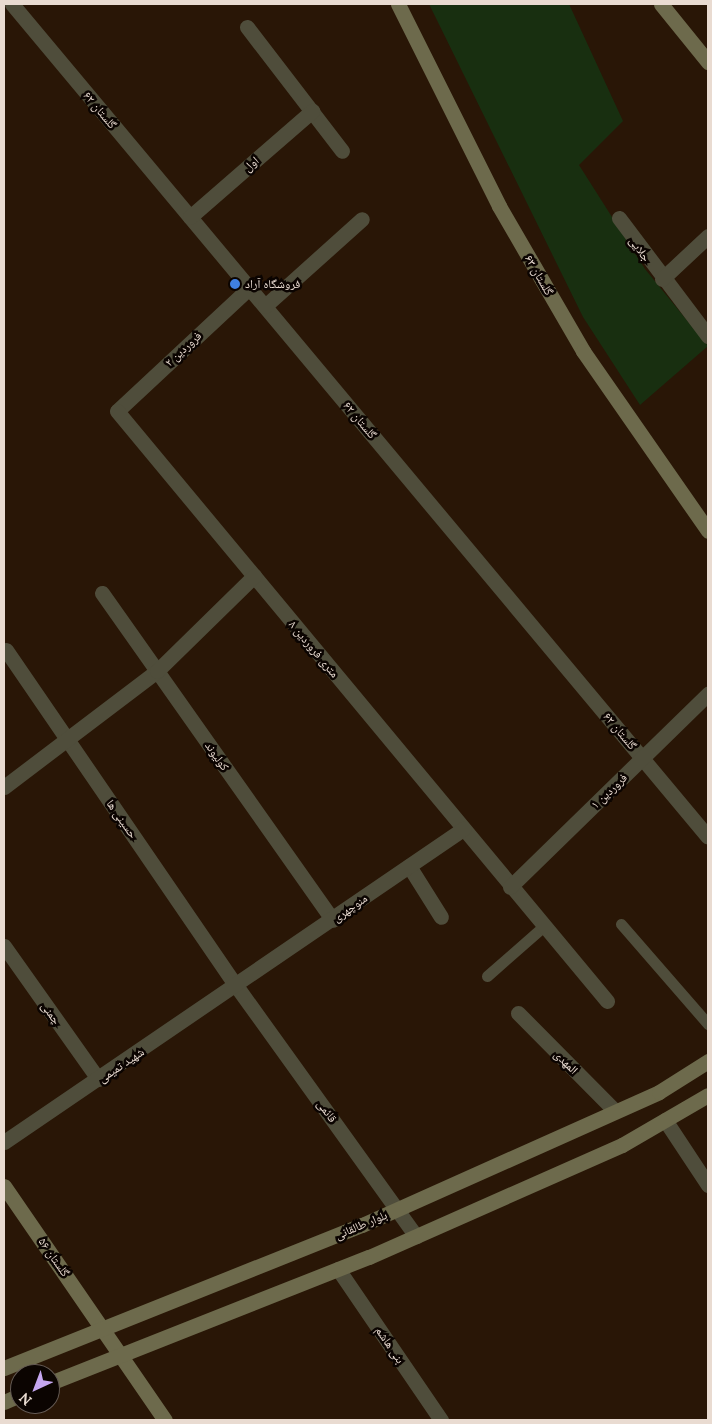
<!DOCTYPE html>
<meta charset="utf-8">
<style>
body{margin:0}
#map{position:relative;width:712px;height:1424px;overflow:hidden;background:#291606;font-family:Lora,"Noto Naskh Arabic",serif}
div>[style]{position:absolute}
.green>*{inset:0;background:#182f10}
.lane>*{height:11px;margin:-5.5px;padding:0 5.5px;transform-origin:5.5px;border-radius:5.5px;background:#4f4d3b}
.street>*{height:15px;margin:-7.5px;padding:0 7.5px;transform-origin:7.5px;border-radius:7.5px;background:#4f4d3b}
.secondary>*{height:15px;margin:-7.5px;padding:0 7.5px;transform-origin:7.5px;border-radius:7.5px;background:#6d6a4c}
.dots>*{width:14px;height:14px;translate:-50% -50%;box-sizing:border-box;border:2px solid #0b0401;border-radius:50%}
span{translate:-50% -50%;white-space:nowrap;text-align:center;line-height:1.15;-webkit-text-stroke:5px #0b0401;paint-order:stroke}
.street-label{font-size:12px;color:#e9dbd1}
.poi-label{font-size:12px;color:#e9dbd1}
.left{translate:0 -50%;text-align:left}
.frame{position:absolute;inset:0;border:5px solid #e9dbd1;pointer-events:none}
.north{position:absolute;left:10px;top:1364px;width:50px;height:50px;box-sizing:border-box;background:#0b0401;border:1px solid #645a54;border-radius:50%;rotate:223deg;font-size:14px;font-weight:700;line-height:20px;text-align:center;color:#e9dbd1}
.north::after{content:'';display:block;margin:auto;width:18px;height:22px;background:#c5a6f0;clip-path:polygon(50% 0,100% 100%,50% 72%,0 100%)}
</style>
<div id="map">
<div class="green">
<div style="clip-path:polygon(429px 4px,569px 4px,623px 121px,579px 165px,645px 269px,708px 346px,640px 405px,583px 317px)"></div>
</div>
<div class="lane">
<div style="left:621px;top:924px;width:133px;rotate:49deg"></div>
<div style="left:487px;top:976px;width:76px;rotate:-41.3deg"></div>
</div>
<div class="street">
<div style="left:12px;top:4px;width:1085px;rotate:50.12deg"></div>
<div style="left:247px;top:27px;width:156px;rotate:52.5deg"></div>
<div style="left:190px;top:217px;width:162px;rotate:-41deg"></div>
<div style="left:619px;top:218px;width:148px;rotate:53deg"></div>
<div style="left:662px;top:279px;width:63px;rotate:-43.1deg"></div>
<div style="left:249px;top:288px;width:180px;rotate:137deg"></div>
<div style="left:117px;top:411px;width:767px;rotate:50.29deg"></div>
<div style="left:265px;top:306px;width:130px;rotate:-41.9deg"></div>
<div style="left:102px;top:593px;width:400px;rotate:54.8deg"></div>
<div style="left:6px;top:650px;width:409px;rotate:55.6deg"></div>
<div style="left:237px;top:987px;width:307px;rotate:54.3deg"></div>
<div style="left:4px;top:787px;width:192px;rotate:-37.2deg"></div>
<div style="left:157px;top:671px;width:136px;rotate:-44.4deg"></div>
<div style="left:409px;top:866px;width:60px;rotate:57.9deg"></div>
<div style="left:510px;top:887px;width:277px;rotate:-44.3deg"></div>
<div style="left:4px;top:946px;width:163px;rotate:54.7deg"></div>
<div style="left:518px;top:1013px;width:138px;rotate:45.3deg"></div>
<div style="left:665px;top:1120px;width:78px;rotate:56.5deg"></div>
<div style="left:4px;top:1142px;width:556px;rotate:-34.29deg"></div>
<div style="left:338px;top:1269px;width:183px;rotate:55.7deg"></div>
</div>
<div class="secondary">
<div style="left:398px;top:4px;width:226px;rotate:63.4deg"></div>
<div style="left:499px;top:206px;width:168px;rotate:59.9deg"></div>
<div style="left:583px;top:351px;width:219px;rotate:55.2deg"></div>
<div style="left:661px;top:4px;width:75px;rotate:51deg"></div>
<div style="left:4px;top:1186px;width:284px;rotate:55.5deg"></div>
<div style="left:4px;top:1368px;width:386px;rotate:-21.8deg"></div>
<div style="left:362px;top:1225px;width:325px;rotate:-24.1deg"></div>
<div style="left:659px;top:1092px;width:58px;rotate:-32.3deg"></div>
<div style="left:50px;top:1383px;width:343px;rotate:-21.6deg"></div>
<div style="left:369px;top:1257px;width:277px;rotate:-23.9deg"></div>
<div style="left:622px;top:1145px;width:99px;rotate:-30.2deg"></div>
<div style="left:4px;top:1402px;width:17px;rotate:-24deg"></div>
</div>
<div class="dots">
<div style="left:235px;top:284px;background:#3f7fe0"></div>
</div>
<div class="street-label">
<span style="left:100px;top:110px;rotate:50deg">گلستان ۶۲</span>
<span style="left:251px;top:164px;rotate:-41deg">اول</span>
<span style="left:640px;top:249px;rotate:55deg">جلایی</span>
<span style="left:539px;top:275px;rotate:60deg">گلستان ۶۳</span>
<span style="left:183px;top:349px;rotate:-43deg">فروردین ۲</span>
<span style="left:360px;top:420px;rotate:50deg">گلستان ۶۲</span>
<span style="left:314px;top:649px;rotate:50deg">۸ متری فروردین</span>
<span style="left:620px;top:731px;rotate:50deg">گلستان ۶۲</span>
<span style="left:217px;top:756px;rotate:55deg">کولیوند</span>
<span style="left:609px;top:791px;rotate:-44deg">فروردین ۱</span>
<span style="left:122px;top:819px;rotate:55deg">حسینی ها</span>
<span style="left:350px;top:908px;rotate:-35deg">منوچهری</span>
<span style="left:51px;top:1013px;rotate:55deg">چمنی</span>
<span style="left:566px;top:1062px;rotate:45deg">المهدی</span>
<span style="left:121px;top:1065px;rotate:-34deg">شهید تمیمی</span>
<span style="left:327px;top:1111px;rotate:54deg">قائمی</span>
<span style="left:361px;top:1225px;rotate:-23deg">بلوار طالقانی</span>
<span style="left:54px;top:1257px;rotate:55deg">گلستان ۵۶</span>
<span style="left:390px;top:1345px;rotate:56deg">بنی هاشم</span>
</div>
<div class="poi-label">
<span class="left" style="left:245px;top:284px">فروشگاه آراد</span>
</div>
<div class="frame"></div>
<div class="north">N</div>
</div>
